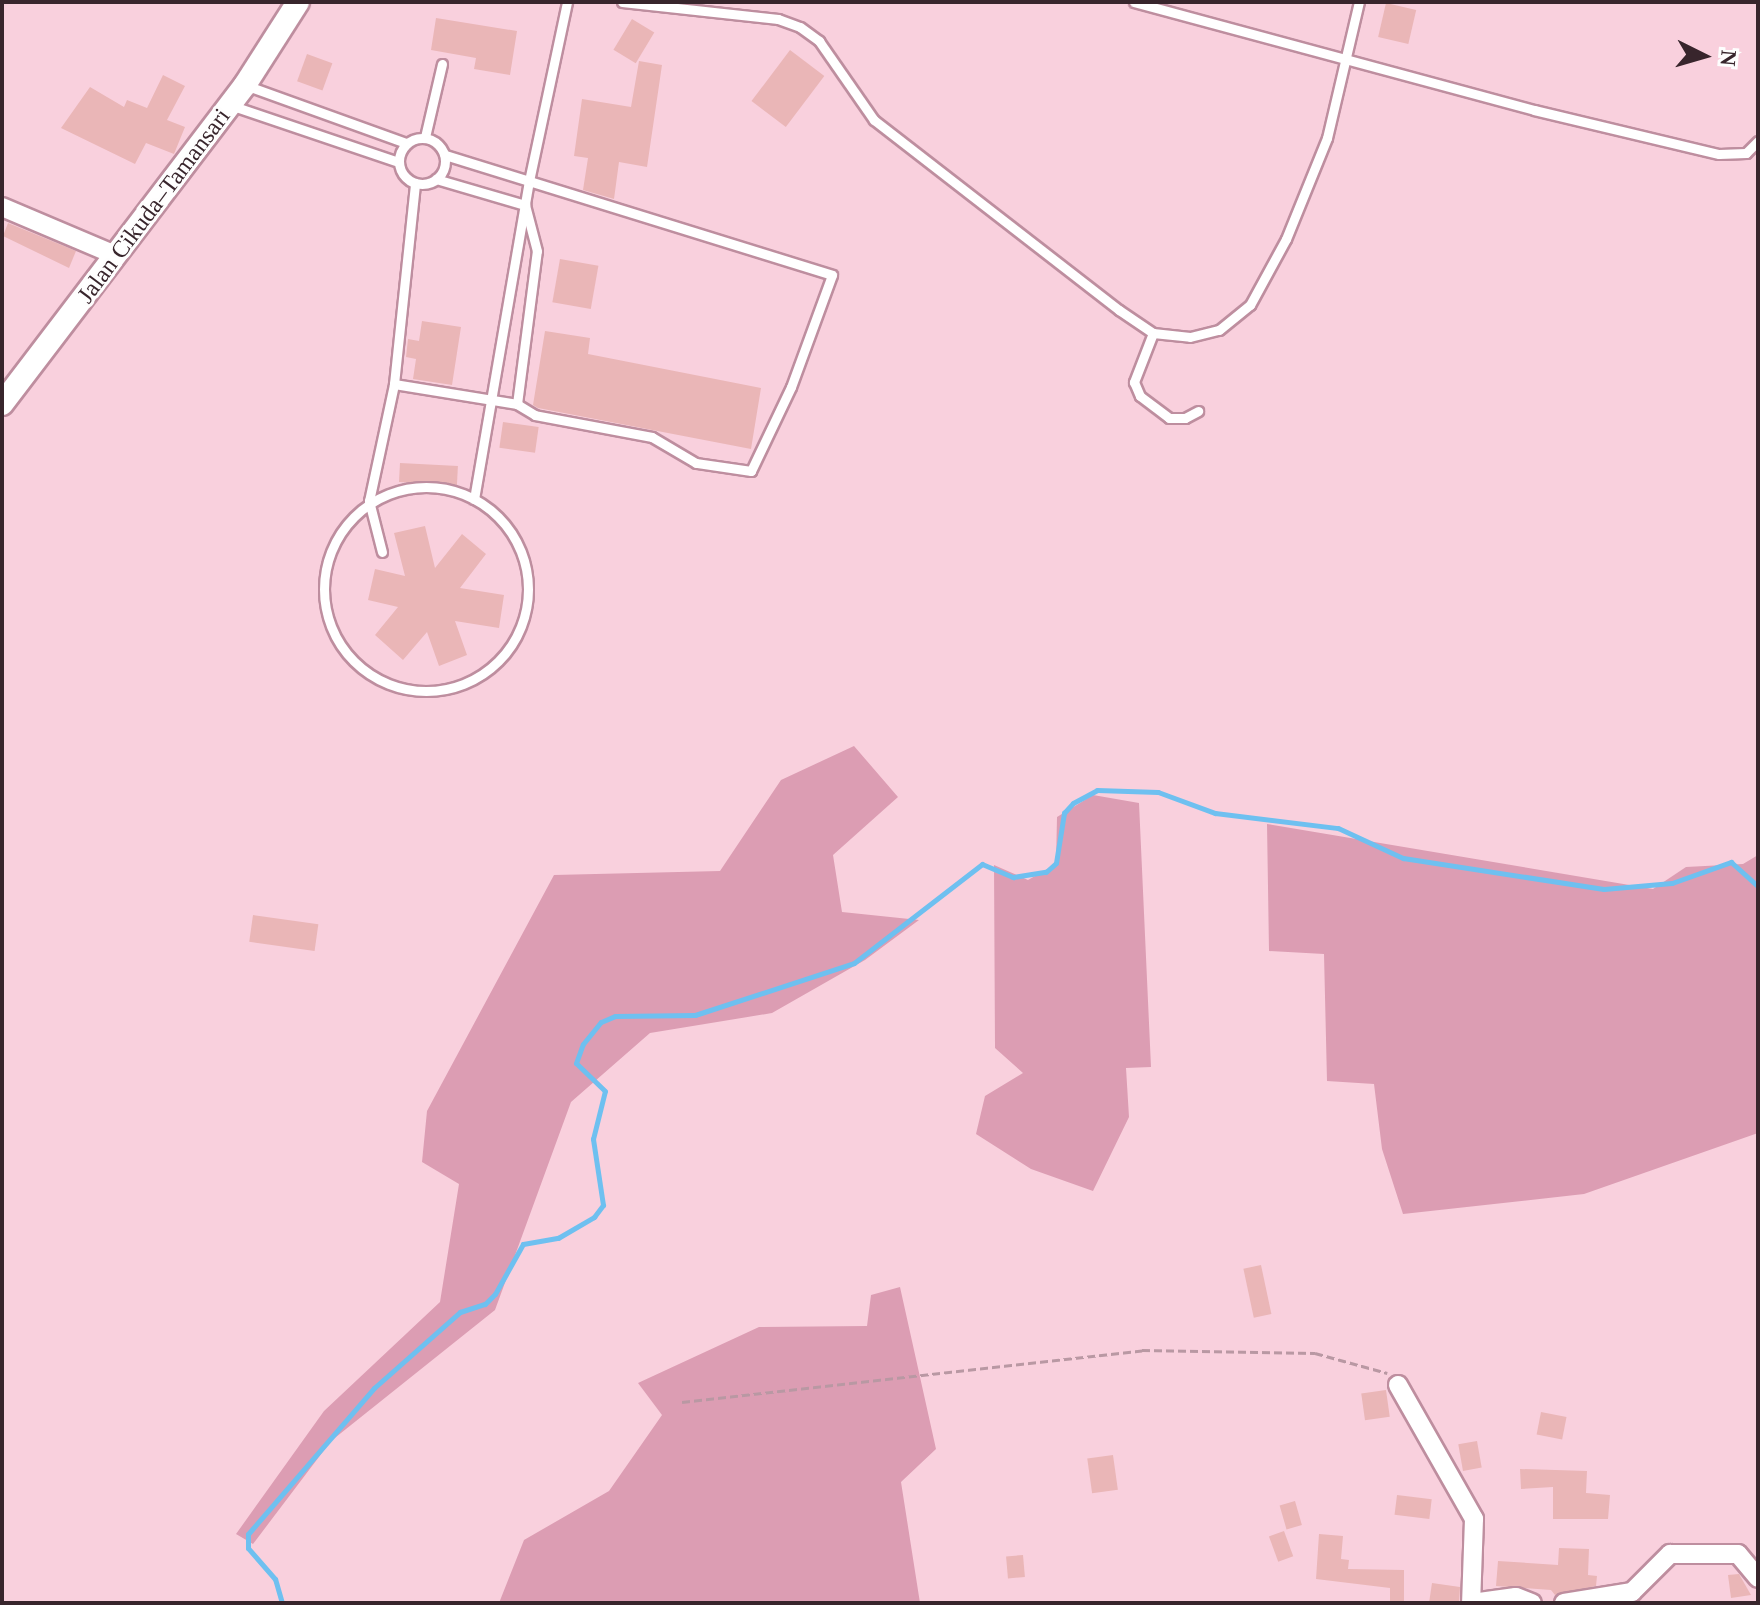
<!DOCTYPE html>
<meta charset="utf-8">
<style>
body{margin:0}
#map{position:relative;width:1760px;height:1605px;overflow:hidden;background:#f9d0dd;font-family:"Times New Roman",serif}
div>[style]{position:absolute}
.green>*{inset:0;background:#dc9db3}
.stream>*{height:5px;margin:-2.5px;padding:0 2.5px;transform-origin:2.5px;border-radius:2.5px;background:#6ec0f0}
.building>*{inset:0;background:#eab6b7;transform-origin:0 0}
.path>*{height:3px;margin-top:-1.5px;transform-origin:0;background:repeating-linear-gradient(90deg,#b998a3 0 8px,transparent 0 12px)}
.roads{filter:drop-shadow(2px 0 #be8e9f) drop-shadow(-2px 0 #be8e9f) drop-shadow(0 2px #be8e9f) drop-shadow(0 -2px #be8e9f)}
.service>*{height:9px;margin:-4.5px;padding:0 4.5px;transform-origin:4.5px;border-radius:4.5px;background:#fff}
.service>.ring{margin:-4.5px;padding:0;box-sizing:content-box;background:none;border:9px solid #fff;border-radius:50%}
.minor>*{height:18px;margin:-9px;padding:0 9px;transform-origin:9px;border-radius:9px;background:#fff}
.tertiary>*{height:22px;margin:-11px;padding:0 11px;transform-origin:11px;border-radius:11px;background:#fff}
span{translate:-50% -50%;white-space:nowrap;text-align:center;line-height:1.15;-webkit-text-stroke:6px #fefefe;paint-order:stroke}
.street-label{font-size:24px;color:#38252c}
.frame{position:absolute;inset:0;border:4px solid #38252c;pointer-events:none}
.north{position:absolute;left:1664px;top:16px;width:80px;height:80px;-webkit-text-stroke:6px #fefefe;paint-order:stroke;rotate:95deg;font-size:22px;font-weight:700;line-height:32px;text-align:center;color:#38252c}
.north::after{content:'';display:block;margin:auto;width:28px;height:36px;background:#38252c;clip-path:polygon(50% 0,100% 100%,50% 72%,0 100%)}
</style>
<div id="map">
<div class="green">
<div style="clip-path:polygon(854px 746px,898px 797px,833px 855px,842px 912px,919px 920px,865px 960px,772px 1013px,650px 1033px,571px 1102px,495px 1310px,331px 1441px,253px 1544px,236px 1534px,324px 1411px,440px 1302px,459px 1184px,422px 1162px,427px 1111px,554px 875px,720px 871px,781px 780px)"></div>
<div style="clip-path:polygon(1093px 795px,1139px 803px,1151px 1067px,1126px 1068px,1129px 1117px,1093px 1191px,1031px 1169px,976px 1134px,985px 1096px,1023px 1073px,995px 1048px,994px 865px,1028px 880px,1056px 864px,1057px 817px)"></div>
<div style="clip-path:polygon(1267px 824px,1653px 889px,1686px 867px,1743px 864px,1758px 855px,1758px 1133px,1584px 1194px,1403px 1214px,1382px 1149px,1374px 1084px,1327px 1081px,1324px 954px,1269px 951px)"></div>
<div style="clip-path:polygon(900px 1287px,936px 1449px,901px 1482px,920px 1603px,499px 1603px,524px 1540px,609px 1491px,662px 1415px,638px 1383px,759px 1327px,867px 1326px,871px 1295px)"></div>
</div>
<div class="stream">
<div style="left:282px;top:1603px;width:25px;rotate:-106deg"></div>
<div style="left:275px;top:1579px;width:41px;rotate:-131.1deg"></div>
<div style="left:248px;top:1548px;width:14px;rotate:-90deg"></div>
<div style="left:248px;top:1534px;width:193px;rotate:-49.2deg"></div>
<div style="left:374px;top:1388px;width:115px;rotate:-41.5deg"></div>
<div style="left:460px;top:1312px;width:26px;rotate:-18deg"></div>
<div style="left:485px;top:1304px;width:14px;rotate:-45deg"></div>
<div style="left:495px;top:1294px;width:57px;rotate:-60.8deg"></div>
<div style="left:523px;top:1244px;width:36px;rotate:-10deg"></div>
<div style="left:558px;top:1238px;width:42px;rotate:-30.3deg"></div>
<div style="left:594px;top:1217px;width:15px;rotate:-53deg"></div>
<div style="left:603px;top:1205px;width:67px;rotate:-98.6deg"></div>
<div style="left:593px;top:1139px;width:49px;rotate:-76deg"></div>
<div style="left:605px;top:1091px;width:40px;rotate:-136deg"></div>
<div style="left:576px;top:1063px;width:20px;rotate:-70deg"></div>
<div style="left:583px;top:1044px;width:28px;rotate:-51deg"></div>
<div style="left:601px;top:1022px;width:15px;rotate:-23deg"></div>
<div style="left:615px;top:1016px;width:80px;rotate:-0.7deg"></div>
<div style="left:695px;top:1015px;width:167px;rotate:-18.1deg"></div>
<div style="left:854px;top:963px;width:162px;rotate:-37.7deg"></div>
<div style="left:982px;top:864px;width:34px;rotate:23deg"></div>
<div style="left:1013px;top:877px;width:33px;rotate:-9deg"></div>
<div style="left:1046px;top:872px;width:13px;rotate:-42deg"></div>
<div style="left:1056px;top:863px;width:51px;rotate:-80.9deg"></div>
<div style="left:1064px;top:813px;width:13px;rotate:-48deg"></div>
<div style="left:1073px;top:803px;width:27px;rotate:-28deg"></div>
<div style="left:1097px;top:790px;width:61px;rotate:1.9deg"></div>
<div style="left:1158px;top:792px;width:61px;rotate:20.2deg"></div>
<div style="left:1215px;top:813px;width:124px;rotate:7deg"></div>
<div style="left:1338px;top:828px;width:72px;rotate:24.8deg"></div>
<div style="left:1403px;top:858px;width:203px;rotate:8.8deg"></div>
<div style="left:1604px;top:889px;width:68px;rotate:-5deg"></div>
<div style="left:1672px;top:883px;width:63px;rotate:-19.6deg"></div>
<div style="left:1731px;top:862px;width:36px;rotate:42deg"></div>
</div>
<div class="building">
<div style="left:1386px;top:3px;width:31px;height:35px;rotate:13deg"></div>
<div style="clip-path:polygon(436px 18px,517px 31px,510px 75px,474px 69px,476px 58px,431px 50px)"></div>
<div style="left:632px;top:19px;width:26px;height:36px;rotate:31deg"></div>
<div style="left:790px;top:50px;width:43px;height:64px;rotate:37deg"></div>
<div style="left:307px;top:54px;width:27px;height:29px;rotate:20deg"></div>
<div style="clip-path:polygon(639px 61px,662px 65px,647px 167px,619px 162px,614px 199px,583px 190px,588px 158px,574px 156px,582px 99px,631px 107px)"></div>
<div style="clip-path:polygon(163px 75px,185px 86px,167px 120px,185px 127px,174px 154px,146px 143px,135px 164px,61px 128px,90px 87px,124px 107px,127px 100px,147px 108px)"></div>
<div style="clip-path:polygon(8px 223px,76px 251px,69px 268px,3px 236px)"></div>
<div style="left:560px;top:259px;width:39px;height:44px;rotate:10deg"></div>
<div style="clip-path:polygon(422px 321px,461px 327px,452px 385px,413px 379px,416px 359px,406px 357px,408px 339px,419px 341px)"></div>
<div style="clip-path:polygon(545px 331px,590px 338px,588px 354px,761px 388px,751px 449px,538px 408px,533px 405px)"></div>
<div style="left:503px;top:422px;width:36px;height:26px;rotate:8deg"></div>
<div style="left:400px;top:463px;width:58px;height:19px;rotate:3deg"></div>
<div style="clip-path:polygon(425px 526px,435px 568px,462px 534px,486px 554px,460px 588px,504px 595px,499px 628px,455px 621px,467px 655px,439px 666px,427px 632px,403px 660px,375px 635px,398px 607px,368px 600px,375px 569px,405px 576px,394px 533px)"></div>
<div style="left:253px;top:915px;width:66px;height:27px;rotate:8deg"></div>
<div style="left:1261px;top:1265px;width:50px;height:18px;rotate:78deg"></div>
<div style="left:1386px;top:1390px;width:27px;height:25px;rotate:82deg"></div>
<div style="left:1541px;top:1412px;width:26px;height:23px;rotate:11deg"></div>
<div style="left:1477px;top:1441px;width:27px;height:19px;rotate:80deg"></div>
<div style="left:1113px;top:1455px;width:35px;height:26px;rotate:82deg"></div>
<div style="clip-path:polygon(1520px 1469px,1587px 1471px,1586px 1493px,1610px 1495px,1608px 1519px,1553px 1519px,1553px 1487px,1521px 1489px)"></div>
<div style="left:1397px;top:1495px;width:35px;height:20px;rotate:7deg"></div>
<div style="left:1295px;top:1501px;width:25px;height:16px;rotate:74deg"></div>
<div style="left:1284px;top:1531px;width:27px;height:16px;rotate:70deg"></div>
<div style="clip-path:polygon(1319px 1534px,1343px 1536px,1341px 1559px,1349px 1560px,1348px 1569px,1404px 1570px,1404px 1603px,1390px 1603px,1390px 1588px,1316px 1579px)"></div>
<div style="clip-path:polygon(1559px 1548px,1589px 1549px,1588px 1575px,1597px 1576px,1596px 1586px,1555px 1595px,1551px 1590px,1496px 1586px,1498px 1561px,1558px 1565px)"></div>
<div style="left:1023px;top:1555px;width:22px;height:17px;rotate:85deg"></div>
<div style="clip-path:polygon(1739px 1574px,1751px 1595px,1731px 1598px,1728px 1575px)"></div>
<div style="clip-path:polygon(1432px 1583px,1460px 1587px,1459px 1603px,1429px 1603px)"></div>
</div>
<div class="path">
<div style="left:682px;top:1402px;width:463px;rotate:-6.4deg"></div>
<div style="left:1142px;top:1350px;width:173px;rotate:1deg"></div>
<div style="left:1315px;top:1353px;width:75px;rotate:15.5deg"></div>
</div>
<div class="roads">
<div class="service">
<div style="left:622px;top:2px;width:157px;rotate:6.2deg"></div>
<div style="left:778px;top:19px;width:23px;rotate:20deg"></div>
<div style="left:800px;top:27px;width:24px;rotate:36deg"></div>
<div style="left:819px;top:41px;width:96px;rotate:55.2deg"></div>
<div style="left:874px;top:120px;width:310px;rotate:37.8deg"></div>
<div style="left:1119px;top:310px;width:41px;rotate:34.1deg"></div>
<div style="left:1153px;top:333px;width:37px;rotate:6deg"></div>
<div style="left:1190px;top:337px;width:30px;rotate:-14deg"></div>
<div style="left:1219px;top:330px;width:40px;rotate:-39deg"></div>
<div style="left:1250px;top:305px;width:75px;rotate:-61.4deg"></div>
<div style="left:1286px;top:239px;width:109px;rotate:-67.9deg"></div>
<div style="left:1327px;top:138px;width:140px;rotate:-76.8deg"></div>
<div style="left:1134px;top:2px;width:414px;rotate:15.1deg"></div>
<div style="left:1534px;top:110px;width:190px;rotate:13.4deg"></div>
<div style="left:1719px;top:154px;width:27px;rotate:-2deg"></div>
<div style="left:1746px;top:153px;width:17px;rotate:-45deg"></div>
<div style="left:245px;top:85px;width:171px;rotate:19.8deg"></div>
<div style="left:230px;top:105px;width:177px;rotate:18.7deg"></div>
<div style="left:425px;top:137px;width:75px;rotate:-76.9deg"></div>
<div class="ring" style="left:399px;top:138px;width:37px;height:37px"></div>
<div style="left:445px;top:155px;width:405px;rotate:17.2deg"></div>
<div style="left:832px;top:275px;width:119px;rotate:110.1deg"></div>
<div style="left:791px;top:387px;width:93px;rotate:115.5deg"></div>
<div style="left:751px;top:471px;width:56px;rotate:-171.7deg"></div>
<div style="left:696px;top:463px;width:51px;rotate:-149.4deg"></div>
<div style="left:652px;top:437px;width:119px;rotate:-169.4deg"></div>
<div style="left:535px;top:415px;width:21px;rotate:-149deg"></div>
<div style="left:517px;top:404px;width:154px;rotate:-82.6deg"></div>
<div style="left:537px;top:251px;width:48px;rotate:-104.6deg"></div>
<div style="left:436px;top:179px;width:93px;rotate:16.3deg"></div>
<div style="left:1153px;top:333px;width:53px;rotate:111.2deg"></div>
<div style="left:1134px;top:382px;width:15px;rotate:67deg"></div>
<div style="left:1140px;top:396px;width:36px;rotate:37deg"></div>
<div style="left:1169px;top:418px;width:16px"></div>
<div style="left:1185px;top:418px;width:15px;rotate:-28deg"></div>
<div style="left:394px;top:384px;width:125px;rotate:9.2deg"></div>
<div class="ring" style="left:324px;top:487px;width:195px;height:195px"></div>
<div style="left:474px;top:499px;width:323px;rotate:-80.2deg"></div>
<div style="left:529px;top:181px;width:183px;rotate:-78deg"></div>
<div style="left:382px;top:552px;width:53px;rotate:-104.3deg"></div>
<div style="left:369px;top:501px;width:120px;rotate:-77.9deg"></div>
<div style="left:394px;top:384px;width:202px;rotate:-84deg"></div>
</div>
<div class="minor">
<div style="left:2px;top:207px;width:123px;rotate:23deg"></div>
<div style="left:1398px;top:1385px;width:154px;rotate:60.4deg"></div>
<div style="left:1474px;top:1519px;width:84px;rotate:92deg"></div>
<div style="left:1472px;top:1603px;width:44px;rotate:-7.8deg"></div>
<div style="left:1516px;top:1597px;width:17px;rotate:21deg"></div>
<div style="left:1564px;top:1603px;width:69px;rotate:-9.2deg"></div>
<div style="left:1632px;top:1592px;width:54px;rotate:-45deg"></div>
<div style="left:1670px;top:1554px;width:68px"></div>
<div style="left:1738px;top:1554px;width:31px;rotate:50deg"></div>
</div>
<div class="tertiary">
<div style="left:2px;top:404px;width:401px;rotate:-52.7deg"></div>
<div style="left:245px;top:85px;width:98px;rotate:-57.4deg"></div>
</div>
</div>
<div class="street-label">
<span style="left:154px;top:206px;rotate:-53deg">Jalan Cikuda–Tamansari</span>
</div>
<div class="frame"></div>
<div class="north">N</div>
</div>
